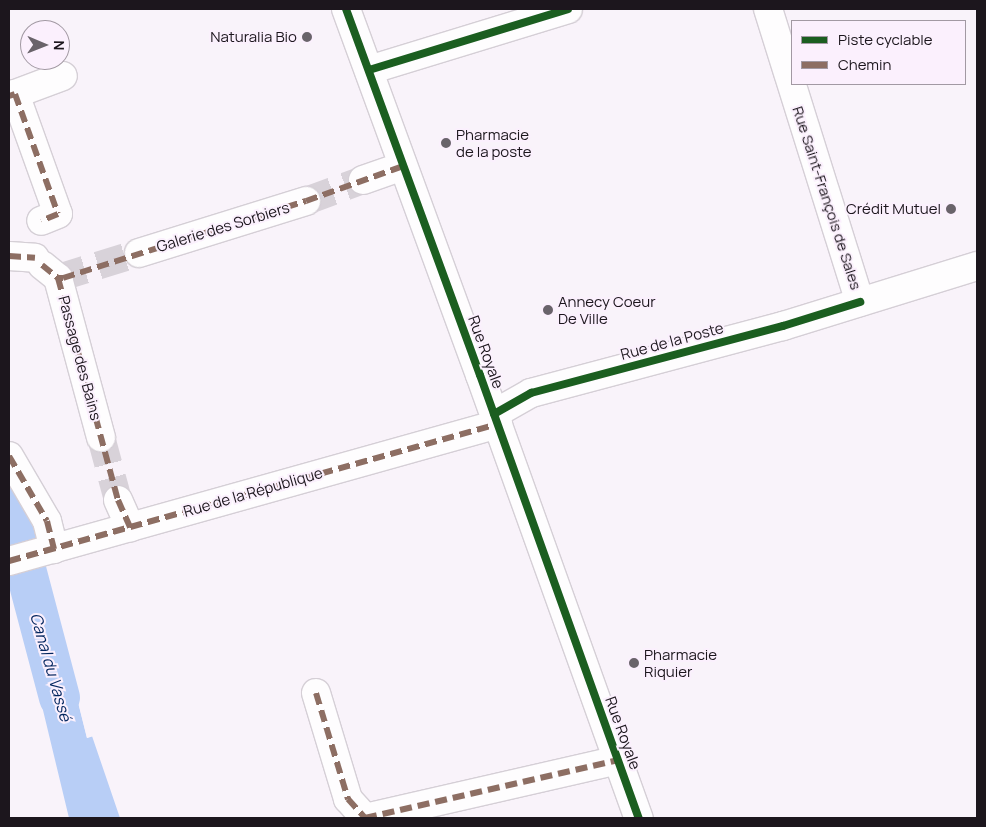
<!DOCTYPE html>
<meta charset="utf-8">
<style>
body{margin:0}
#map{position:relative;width:986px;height:827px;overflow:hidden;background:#f9f3fa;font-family:Manrope,sans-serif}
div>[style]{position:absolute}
.water>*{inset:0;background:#b8cef6}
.pier>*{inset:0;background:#f9f3fa}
.canal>*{height:41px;margin:-20.5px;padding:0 20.5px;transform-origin:20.5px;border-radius:20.5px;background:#b8cef6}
.minor-tunnel>*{height:28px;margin-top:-14px;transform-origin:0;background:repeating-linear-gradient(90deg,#d8d2d9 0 28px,transparent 0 42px)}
.roads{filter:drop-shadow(1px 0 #d5cfd6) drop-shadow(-1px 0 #d5cfd6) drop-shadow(0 1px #d5cfd6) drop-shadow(0 -1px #d5cfd6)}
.minor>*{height:28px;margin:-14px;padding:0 14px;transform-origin:14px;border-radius:14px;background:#fefdfe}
.quiet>*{height:6px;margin-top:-3px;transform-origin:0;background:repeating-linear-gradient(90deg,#8d6e63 0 12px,transparent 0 18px)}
.cycleway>*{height:8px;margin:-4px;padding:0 4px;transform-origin:4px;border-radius:4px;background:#1b5e20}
.dots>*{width:14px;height:14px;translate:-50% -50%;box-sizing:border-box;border:2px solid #fbf0fd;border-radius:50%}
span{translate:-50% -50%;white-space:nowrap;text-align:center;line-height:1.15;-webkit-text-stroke:4px #fbf0fd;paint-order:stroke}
.poi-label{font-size:15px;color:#1c161d}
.right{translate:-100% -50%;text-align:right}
.left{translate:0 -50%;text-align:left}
.street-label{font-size:15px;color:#1c161d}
.water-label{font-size:16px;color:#02255e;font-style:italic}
.frame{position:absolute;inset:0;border:10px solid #1c161d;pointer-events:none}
.legend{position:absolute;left:791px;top:20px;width:175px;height:65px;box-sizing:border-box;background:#fbf0fd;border:1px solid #a299a3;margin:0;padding:6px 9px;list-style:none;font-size:15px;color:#1c161d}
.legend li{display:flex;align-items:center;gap:10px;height:25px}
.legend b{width:25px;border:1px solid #a299a3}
.north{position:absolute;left:20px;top:20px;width:50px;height:50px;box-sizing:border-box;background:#fbf0fd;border:1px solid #a299a3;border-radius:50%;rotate:91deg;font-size:14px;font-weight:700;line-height:20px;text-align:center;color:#1c161d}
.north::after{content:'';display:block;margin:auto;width:18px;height:22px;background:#69636a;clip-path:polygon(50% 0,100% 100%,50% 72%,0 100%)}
</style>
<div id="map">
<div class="water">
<div style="clip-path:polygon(9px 468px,42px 522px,9px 532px)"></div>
<div style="clip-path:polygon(62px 638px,87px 738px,92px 736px,120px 818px,69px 818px,28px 648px)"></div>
</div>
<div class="pier">
<div style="clip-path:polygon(61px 636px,64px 638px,88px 735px,93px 734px,94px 736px,87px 738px,62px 638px,28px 648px,27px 646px)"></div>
</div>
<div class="canal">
<div style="left:9px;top:516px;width:8px;rotate:60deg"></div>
<div style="left:13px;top:523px;width:180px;rotate:75.2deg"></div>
</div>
<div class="minor-tunnel">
<div style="left:306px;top:201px;width:61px;rotate:-20.2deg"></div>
<div style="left:58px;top:278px;width:85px;rotate:-17.2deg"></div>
<div style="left:101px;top:437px;width:65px;rotate:74.9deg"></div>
</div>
<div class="roads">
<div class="minor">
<div style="left:346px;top:9px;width:390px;rotate:69.9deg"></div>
<div style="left:480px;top:375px;width:471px;rotate:70.3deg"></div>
<div style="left:768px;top:9px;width:307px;rotate:72.6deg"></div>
<div style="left:369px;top:70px;width:208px;rotate:-17deg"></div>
<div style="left:15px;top:94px;width:51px;rotate:-20.6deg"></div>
<div style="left:9px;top:96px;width:6px;rotate:-18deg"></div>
<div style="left:15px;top:94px;width:127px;rotate:70.3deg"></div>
<div style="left:58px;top:214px;width:18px;rotate:158deg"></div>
<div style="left:363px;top:180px;width:42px;rotate:-19.3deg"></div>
<div style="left:139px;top:253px;width:175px;rotate:-17.3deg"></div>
<div style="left:9px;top:256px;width:26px;rotate:4deg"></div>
<div style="left:42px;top:265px;width:21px;rotate:39deg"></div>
<div style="left:58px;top:278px;width:165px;rotate:74.9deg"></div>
<div style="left:494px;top:414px;width:43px;rotate:-29.6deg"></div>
<div style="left:531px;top:393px;width:261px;rotate:-14.9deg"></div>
<div style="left:783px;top:326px;width:203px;rotate:-17.2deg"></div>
<div style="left:9px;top:456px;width:75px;rotate:59.7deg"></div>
<div style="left:47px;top:521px;width:29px;rotate:76deg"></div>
<div style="left:118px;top:500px;width:30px;rotate:66deg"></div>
<div style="left:9px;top:561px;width:508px;rotate:-15.65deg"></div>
<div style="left:316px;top:693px;width:111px;rotate:73.2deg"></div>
<div style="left:348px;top:799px;width:25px;rotate:48deg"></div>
<div style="left:365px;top:818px;width:260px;rotate:-12.9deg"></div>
</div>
</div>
<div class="quiet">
<div style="left:9px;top:96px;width:6px;rotate:-18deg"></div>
<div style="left:15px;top:94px;width:127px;rotate:70.3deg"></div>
<div style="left:58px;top:214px;width:18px;rotate:158deg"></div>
<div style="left:9px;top:256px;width:26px;rotate:4deg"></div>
<div style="left:42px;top:265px;width:21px;rotate:39deg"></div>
<div style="left:58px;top:278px;width:5px"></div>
<div style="left:63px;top:278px;width:255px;rotate:-17.6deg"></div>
<div style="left:306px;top:201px;width:103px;rotate:-19.8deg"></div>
<div style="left:58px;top:278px;width:230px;rotate:74.9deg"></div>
<div style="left:118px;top:500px;width:30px;rotate:66deg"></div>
<div style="left:9px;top:456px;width:75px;rotate:59.7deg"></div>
<div style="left:47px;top:521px;width:29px;rotate:76deg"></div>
<div style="left:9px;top:561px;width:508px;rotate:-15.65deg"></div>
<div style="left:316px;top:693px;width:111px;rotate:73.2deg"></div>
<div style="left:348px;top:799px;width:25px;rotate:48deg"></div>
<div style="left:365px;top:818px;width:260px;rotate:-12.9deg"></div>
</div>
<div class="cycleway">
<div style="left:346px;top:9px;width:390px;rotate:69.9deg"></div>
<div style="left:480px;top:375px;width:471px;rotate:70.3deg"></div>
<div style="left:369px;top:70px;width:208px;rotate:-17deg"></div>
<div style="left:494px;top:414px;width:43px;rotate:-29.6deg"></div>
<div style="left:531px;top:393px;width:261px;rotate:-14.9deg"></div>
<div style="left:783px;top:326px;width:81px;rotate:-17.3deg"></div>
</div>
<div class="dots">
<div style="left:307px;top:37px;background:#69636a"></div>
<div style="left:446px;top:143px;background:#69636a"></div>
<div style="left:951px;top:209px;background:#69636a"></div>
<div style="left:548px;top:310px;background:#69636a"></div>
<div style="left:634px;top:663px;background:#69636a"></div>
</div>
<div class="poi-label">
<span class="right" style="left:297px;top:37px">Naturalia Bio</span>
<span class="left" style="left:456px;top:143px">Pharmacie<br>de la poste</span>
<span class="right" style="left:941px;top:209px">Crédit Mutuel</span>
<span class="left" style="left:558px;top:310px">Annecy Coeur<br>De Ville</span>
<span class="left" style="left:644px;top:663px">Pharmacie<br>Riquier</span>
</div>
<div class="street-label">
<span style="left:827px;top:198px;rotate:72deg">Rue Saint-François de Sales</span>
<span style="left:223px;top:227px;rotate:-17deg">Galerie des Sorbiers</span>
<span style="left:672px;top:341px;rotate:-15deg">Rue de la Poste</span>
<span style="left:486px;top:352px;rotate:70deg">Rue Royale</span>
<span style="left:80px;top:358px;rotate:75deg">Passage des Bains</span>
<span style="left:253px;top:492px;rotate:-16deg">Rue de la République</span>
<span style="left:623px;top:733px;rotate:70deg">Rue Royale</span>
</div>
<div class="water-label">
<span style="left:51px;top:667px;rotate:74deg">Canal du Vassé</span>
</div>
<div class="frame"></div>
<ul class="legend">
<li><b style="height:6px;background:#1b5e20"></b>Piste cyclable</li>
<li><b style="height:6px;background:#8d6e63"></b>Chemin</li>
</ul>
<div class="north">N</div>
</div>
